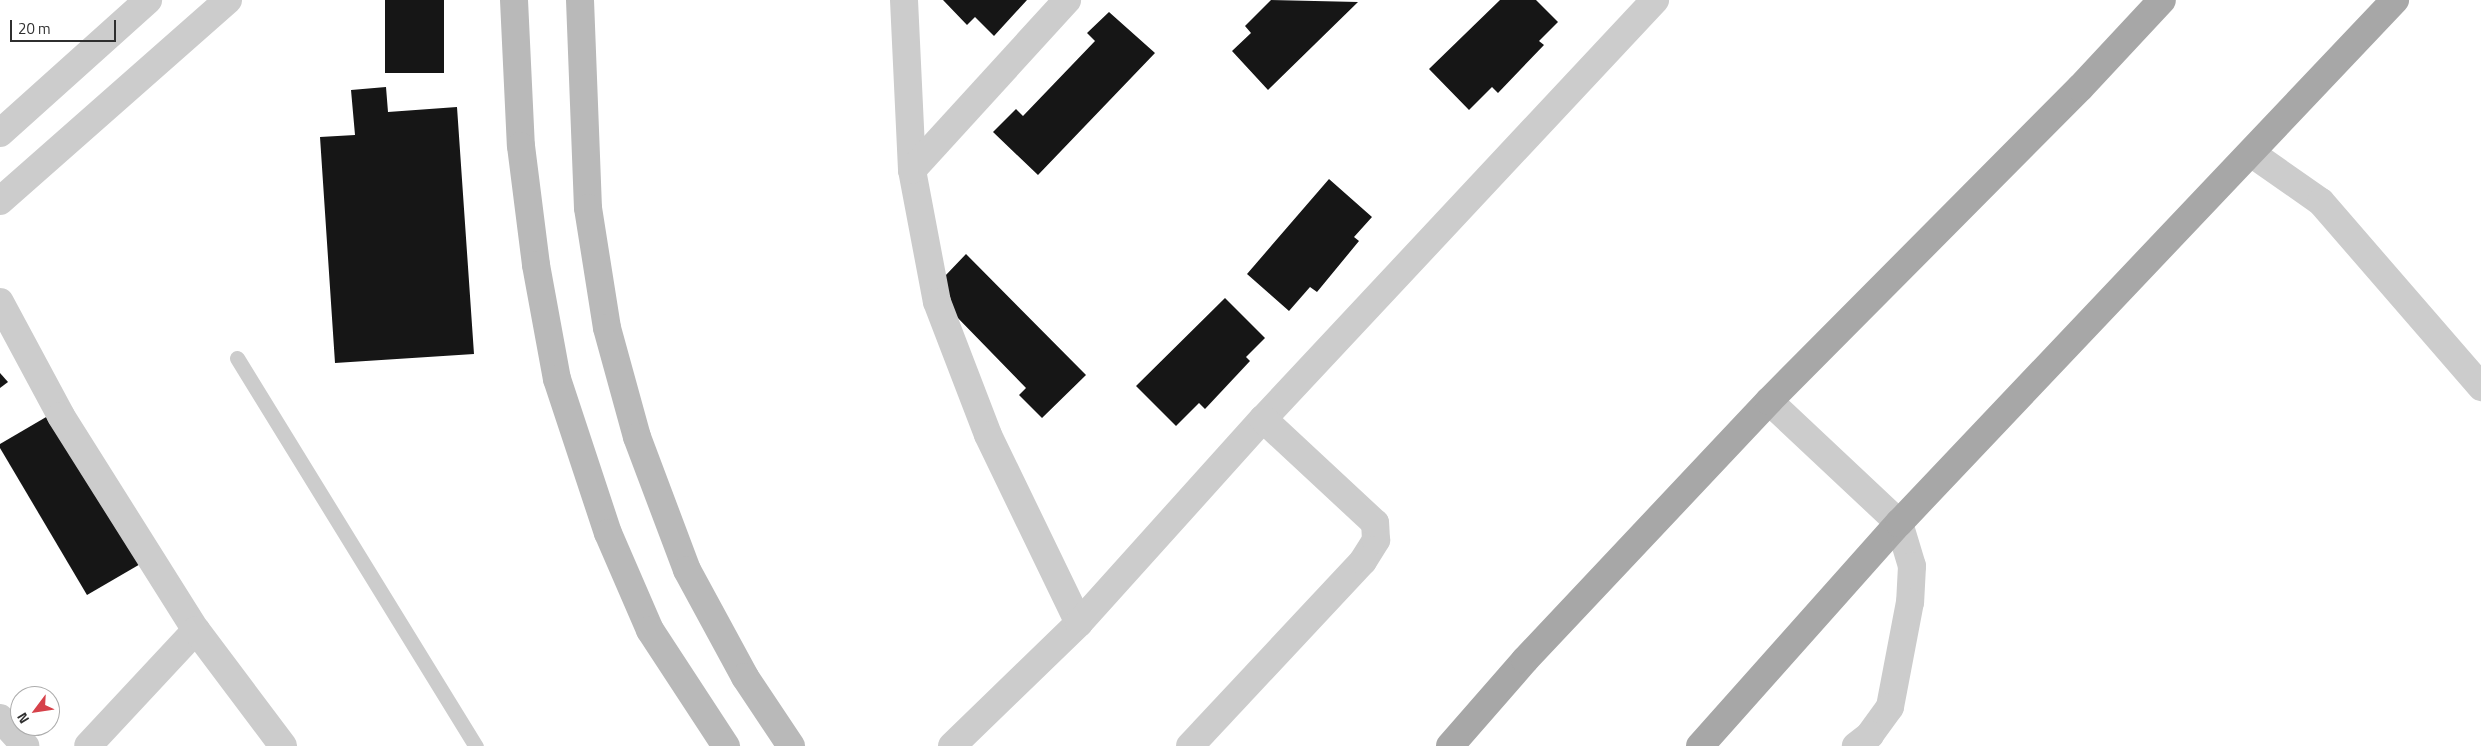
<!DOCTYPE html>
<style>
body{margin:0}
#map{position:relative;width:2481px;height:746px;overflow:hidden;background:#fff;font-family:"Titillium Web",sans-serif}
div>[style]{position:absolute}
.building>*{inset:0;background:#161616;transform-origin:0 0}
.lane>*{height:15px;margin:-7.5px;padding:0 7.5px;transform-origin:7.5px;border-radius:7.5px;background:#ccc}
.street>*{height:28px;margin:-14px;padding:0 14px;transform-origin:14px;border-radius:14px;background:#ccc}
.secondary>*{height:28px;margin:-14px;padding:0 14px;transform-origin:14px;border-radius:14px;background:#b9b9b9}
.primary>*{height:28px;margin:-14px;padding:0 14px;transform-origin:14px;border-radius:14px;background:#a7a7a7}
span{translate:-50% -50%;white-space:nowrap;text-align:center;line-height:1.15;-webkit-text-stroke:5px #fff;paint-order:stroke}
.north{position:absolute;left:10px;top:686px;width:50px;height:50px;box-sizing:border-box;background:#fff;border:1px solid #acacac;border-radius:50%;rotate:239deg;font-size:14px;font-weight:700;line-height:20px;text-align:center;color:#2f2f2f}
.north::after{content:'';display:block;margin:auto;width:18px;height:22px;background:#d6414a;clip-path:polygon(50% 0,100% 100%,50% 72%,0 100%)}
.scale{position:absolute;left:10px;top:20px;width:106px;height:22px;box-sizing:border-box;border:2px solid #2f2f2f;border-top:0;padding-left:6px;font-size:15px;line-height:18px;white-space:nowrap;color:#2f2f2f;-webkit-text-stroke:4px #fff;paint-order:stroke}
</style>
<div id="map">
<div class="building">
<div style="left:385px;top:0;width:59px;height:73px"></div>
<div style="clip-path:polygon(943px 0,1027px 0,994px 36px,975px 17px,967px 25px)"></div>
<div style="clip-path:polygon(1271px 0,1358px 2px,1268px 90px,1232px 51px,1251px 33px,1245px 26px)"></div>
<div style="clip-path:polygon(1500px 0,1536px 0,1558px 22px,1539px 41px,1544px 45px,1498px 93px,1492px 87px,1469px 110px,1429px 69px)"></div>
<div style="clip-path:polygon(1109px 12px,1155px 53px,1038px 175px,993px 132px,1016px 109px,1023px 116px,1095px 41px,1087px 33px)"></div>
<div style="clip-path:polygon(386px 87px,388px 112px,457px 107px,474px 354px,335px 363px,320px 137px,355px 135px,351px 90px)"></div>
<div style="clip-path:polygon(1329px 179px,1372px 217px,1354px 237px,1359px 241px,1317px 292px,1310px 287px,1289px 311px,1247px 274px)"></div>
<div style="clip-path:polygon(966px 254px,1086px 375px,1042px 418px,1019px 395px,1026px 388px,953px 313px,924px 298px)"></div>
<div style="clip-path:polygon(1225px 298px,1265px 338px,1246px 357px,1250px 361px,1205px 409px,1199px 403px,1176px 426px,1136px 386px)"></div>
<div style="clip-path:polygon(0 373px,8px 382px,0 388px)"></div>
<div style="clip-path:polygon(53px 413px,142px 563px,87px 595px,0 448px,0 444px)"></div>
</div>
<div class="lane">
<div style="left:237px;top:358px;width:456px;rotate:58.4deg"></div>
</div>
<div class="street">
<div style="left:904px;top:0;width:170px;rotate:87.3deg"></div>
<div style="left:912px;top:170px;width:134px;rotate:79.3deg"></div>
<div style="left:937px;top:302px;width:142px;rotate:69deg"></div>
<div style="left:988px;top:435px;width:209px;rotate:64.2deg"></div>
<div style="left:0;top:133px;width:199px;rotate:-41.9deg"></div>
<div style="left:2251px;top:153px;width:85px;rotate:35deg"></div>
<div style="left:2321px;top:202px;width:245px;rotate:49.1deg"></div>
<div style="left:912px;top:170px;width:230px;rotate:-47.6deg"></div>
<div style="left:0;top:201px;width:304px;rotate:-41.4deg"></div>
<div style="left:0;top:302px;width:129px;rotate:61.8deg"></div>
<div style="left:61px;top:416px;width:253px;rotate:57.8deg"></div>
<div style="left:196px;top:630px;width:158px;rotate:133deg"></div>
<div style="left:1769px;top:401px;width:178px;rotate:43.2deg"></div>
<div style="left:1899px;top:523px;width:45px;rotate:73.2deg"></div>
<div style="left:1912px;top:566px;width:36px;rotate:93deg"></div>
<div style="left:1910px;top:602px;width:107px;rotate:100.8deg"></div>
<div style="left:1890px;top:707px;width:34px;rotate:126deg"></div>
<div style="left:1870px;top:735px;width:18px;rotate:142deg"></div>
<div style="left:196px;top:630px;width:145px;rotate:53.1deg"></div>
<div style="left:0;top:718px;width:38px;rotate:48deg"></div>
<div style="left:952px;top:746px;width:177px;rotate:-44.1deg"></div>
<div style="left:1079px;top:623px;width:275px;rotate:-48deg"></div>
<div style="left:1263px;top:419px;width:574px;rotate:-46.91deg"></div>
<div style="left:1190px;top:746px;width:253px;rotate:-46.9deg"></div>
<div style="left:1363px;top:561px;width:25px;rotate:-58deg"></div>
<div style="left:1376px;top:540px;width:17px;rotate:-93deg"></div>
<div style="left:1375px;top:523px;width:153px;rotate:-137.1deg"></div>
</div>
<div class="secondary">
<div style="left:514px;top:0;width:146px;rotate:87.3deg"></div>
<div style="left:521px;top:146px;width:120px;rotate:82.8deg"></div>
<div style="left:536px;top:265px;width:116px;rotate:79.6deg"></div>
<div style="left:557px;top:379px;width:162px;rotate:71.7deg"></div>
<div style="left:608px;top:533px;width:106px;rotate:66.6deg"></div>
<div style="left:650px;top:630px;width:139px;rotate:56.8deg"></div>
<div style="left:580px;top:0;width:208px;rotate:87.8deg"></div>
<div style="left:588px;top:208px;width:121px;rotate:81deg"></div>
<div style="left:607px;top:328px;width:113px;rotate:74.6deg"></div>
<div style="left:637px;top:437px;width:142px;rotate:69.4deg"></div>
<div style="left:687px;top:570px;width:122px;rotate:61.5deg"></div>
<div style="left:745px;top:677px;width:83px;rotate:56.3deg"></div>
</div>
<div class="primary">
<div style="left:1450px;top:746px;width:114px;rotate:-48.9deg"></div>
<div style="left:1525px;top:660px;width:356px;rotate:-46.7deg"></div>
<div style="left:1769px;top:401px;width:441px;rotate:-45.2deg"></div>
<div style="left:2080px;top:88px;width:120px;rotate:-47deg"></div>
<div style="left:1700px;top:746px;width:299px;rotate:-48.3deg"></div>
<div style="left:1899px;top:523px;width:721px;rotate:-46.52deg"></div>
</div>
<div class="north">N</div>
<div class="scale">20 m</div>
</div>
